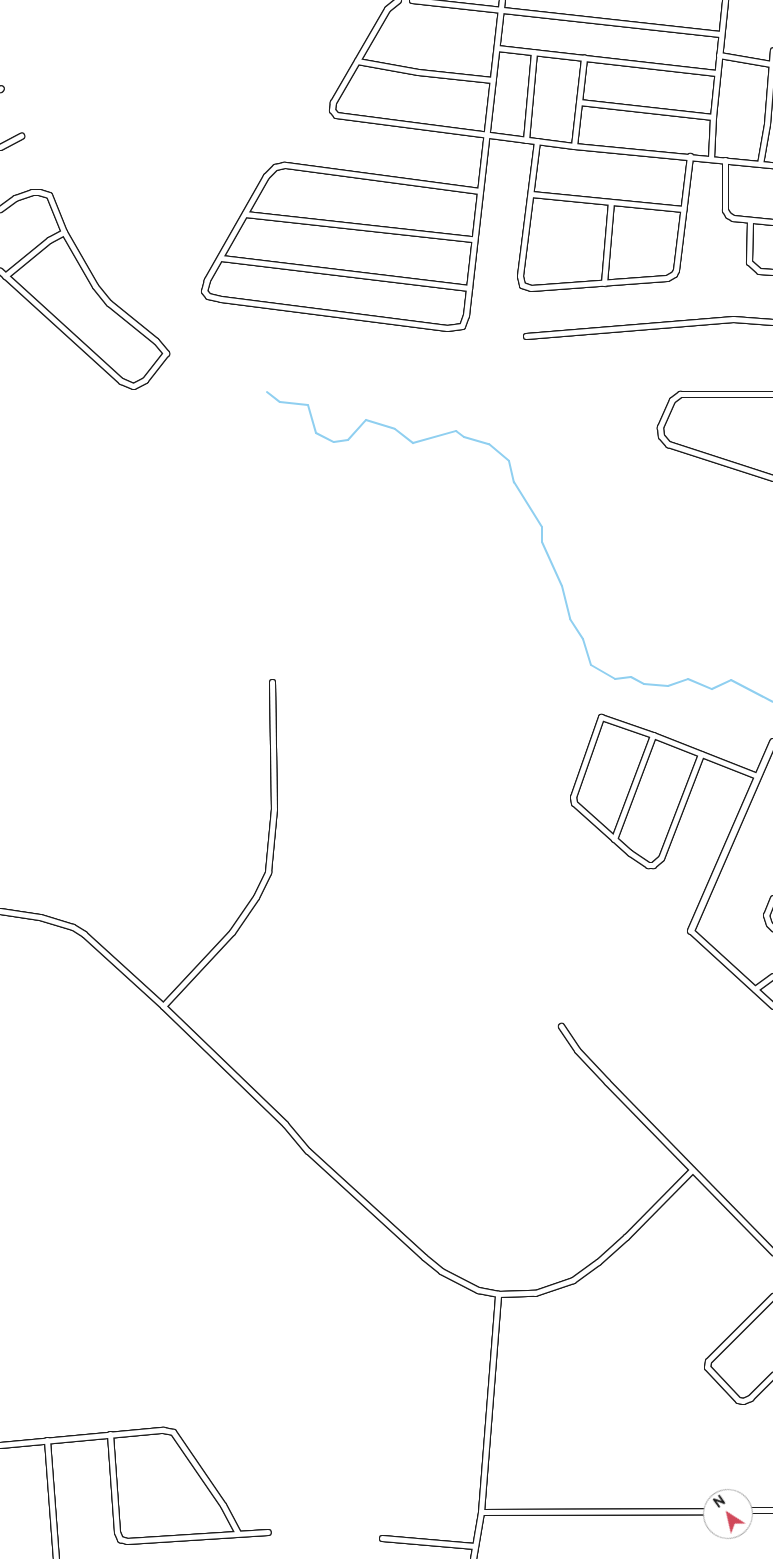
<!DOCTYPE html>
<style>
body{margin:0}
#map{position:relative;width:773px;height:1559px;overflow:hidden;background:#fff;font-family:"Balsamiq Sans",sans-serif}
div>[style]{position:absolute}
.stream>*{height:2px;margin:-1px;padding:0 1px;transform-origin:1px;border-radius:1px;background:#8fcff0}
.roads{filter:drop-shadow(1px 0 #1c1c1c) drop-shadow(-1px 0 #1c1c1c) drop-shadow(0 1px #1c1c1c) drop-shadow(0 -1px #1c1c1c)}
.minor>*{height:5px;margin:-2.5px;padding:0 2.5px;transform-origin:2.5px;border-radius:2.5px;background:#fff}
.tertiary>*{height:6px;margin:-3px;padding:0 3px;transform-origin:3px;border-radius:3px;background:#fff}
span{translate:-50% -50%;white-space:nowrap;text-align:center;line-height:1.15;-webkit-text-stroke:4px #fff;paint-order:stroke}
.north{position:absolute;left:703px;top:1489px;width:50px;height:50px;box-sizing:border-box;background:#fff;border:1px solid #a4a4a4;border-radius:50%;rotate:325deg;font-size:14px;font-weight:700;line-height:20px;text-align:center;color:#1c1c1c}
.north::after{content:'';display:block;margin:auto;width:18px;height:22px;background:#d1495b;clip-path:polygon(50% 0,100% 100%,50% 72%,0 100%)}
</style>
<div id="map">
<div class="stream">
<div style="left:267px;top:392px;width:16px;rotate:38deg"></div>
<div style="left:280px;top:402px;width:28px;rotate:6deg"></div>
<div style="left:308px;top:405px;width:29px;rotate:74deg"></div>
<div style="left:316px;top:433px;width:20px;rotate:27deg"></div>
<div style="left:334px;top:442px;width:14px;rotate:-8deg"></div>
<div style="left:348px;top:440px;width:27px;rotate:-48deg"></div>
<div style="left:366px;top:420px;width:30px;rotate:17deg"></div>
<div style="left:395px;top:429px;width:23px;rotate:38deg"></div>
<div style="left:413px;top:443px;width:45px;rotate:-15.6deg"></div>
<div style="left:456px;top:431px;width:10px;rotate:37deg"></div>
<div style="left:464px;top:437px;width:26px;rotate:16deg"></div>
<div style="left:489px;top:444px;width:26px;rotate:40deg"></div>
<div style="left:509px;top:461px;width:22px;rotate:77deg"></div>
<div style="left:514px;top:482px;width:53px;rotate:58.1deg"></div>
<div style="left:542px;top:527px;width:15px;rotate:90deg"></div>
<div style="left:542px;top:542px;width:48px;rotate:65.6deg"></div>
<div style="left:562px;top:586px;width:34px;rotate:76deg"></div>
<div style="left:570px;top:619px;width:24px;rotate:57deg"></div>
<div style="left:583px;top:639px;width:27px;rotate:73deg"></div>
<div style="left:591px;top:665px;width:28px;rotate:30deg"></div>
<div style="left:615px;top:679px;width:16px;rotate:-7deg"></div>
<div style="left:631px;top:677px;width:15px;rotate:28deg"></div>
<div style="left:644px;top:684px;width:24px;rotate:5deg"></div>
<div style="left:668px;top:686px;width:21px;rotate:-19deg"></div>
<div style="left:688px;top:679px;width:26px;rotate:23deg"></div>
<div style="left:712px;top:689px;width:21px;rotate:-25deg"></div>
<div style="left:731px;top:680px;width:47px;rotate:27.6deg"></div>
</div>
<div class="roads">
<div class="minor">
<div style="left:398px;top:0;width:14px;rotate:141deg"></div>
<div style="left:387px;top:9px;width:108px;rotate:120.1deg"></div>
<div style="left:333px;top:102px;width:8px;rotate:97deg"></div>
<div style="left:332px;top:110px;width:6px;rotate:51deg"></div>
<div style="left:336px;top:115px;width:240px;rotate:7.4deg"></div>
<div style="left:574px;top:146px;width:200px;rotate:5.5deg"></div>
<div style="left:412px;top:0;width:310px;rotate:6.3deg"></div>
<div style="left:497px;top:48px;width:221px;rotate:6.5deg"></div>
<div style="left:719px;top:55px;width:53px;rotate:9.8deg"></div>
<div style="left:357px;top:61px;width:62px;rotate:10.2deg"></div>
<div style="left:418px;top:72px;width:75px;rotate:6.1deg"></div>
<div style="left:0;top:89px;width:1px;rotate:-45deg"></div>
<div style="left:579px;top:102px;width:135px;rotate:6.4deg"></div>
<div style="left:526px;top:140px;width:88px;rotate:-84.8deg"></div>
<div style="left:537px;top:141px;width:136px;rotate:97.2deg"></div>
<div style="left:520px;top:276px;width:9px;rotate:77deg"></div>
<div style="left:522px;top:285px;width:9px;rotate:18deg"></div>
<div style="left:531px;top:288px;width:136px;rotate:-4.2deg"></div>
<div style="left:667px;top:278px;width:8px;rotate:-30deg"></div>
<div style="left:674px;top:274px;width:4px;rotate:-63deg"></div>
<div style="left:676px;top:270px;width:115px;rotate:-83deg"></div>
<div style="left:574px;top:146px;width:89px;rotate:-83.5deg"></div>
<div style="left:0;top:147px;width:24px;rotate:-28deg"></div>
<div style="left:711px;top:158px;width:41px;rotate:-87.2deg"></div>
<div style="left:713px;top:117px;width:118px;rotate:-84.1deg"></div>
<div style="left:725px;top:160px;width:50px;rotate:90deg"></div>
<div style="left:725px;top:210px;width:6px;rotate:59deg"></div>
<div style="left:728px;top:215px;width:6px;rotate:31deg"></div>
<div style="left:733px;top:218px;width:40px;rotate:5.7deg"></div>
<div style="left:760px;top:164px;width:41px;rotate:-80.1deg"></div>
<div style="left:767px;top:124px;width:74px;rotate:-85.4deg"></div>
<div style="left:480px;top:191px;width:198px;rotate:-172.4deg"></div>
<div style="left:284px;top:165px;width:9px;rotate:167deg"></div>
<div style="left:275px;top:167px;width:13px;rotate:135deg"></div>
<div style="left:266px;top:176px;width:120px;rotate:119.6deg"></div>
<div style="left:207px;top:280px;width:11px;rotate:105deg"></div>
<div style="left:204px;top:291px;width:6px;rotate:51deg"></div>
<div style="left:208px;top:296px;width:13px;rotate:13deg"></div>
<div style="left:221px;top:299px;width:228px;rotate:7.3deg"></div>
<div style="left:447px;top:328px;width:15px;rotate:-8deg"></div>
<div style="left:462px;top:326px;width:12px;rotate:-70deg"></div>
<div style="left:466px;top:315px;width:317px;rotate:-83.5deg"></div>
<div style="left:531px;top:194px;width:153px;rotate:5.6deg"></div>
<div style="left:0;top:209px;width:19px;rotate:-36deg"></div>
<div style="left:15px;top:198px;width:18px;rotate:-19deg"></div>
<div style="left:32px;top:192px;width:7px"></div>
<div style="left:39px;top:192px;width:10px;rotate:17deg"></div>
<div style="left:49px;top:195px;width:40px;rotate:68deg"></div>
<div style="left:64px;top:232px;width:62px;rotate:60.1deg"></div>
<div style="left:95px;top:286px;width:22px;rotate:51deg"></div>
<div style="left:109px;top:303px;width:60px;rotate:39deg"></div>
<div style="left:156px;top:341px;width:16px;rotate:50deg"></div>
<div style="left:166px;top:353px;width:34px;rotate:128deg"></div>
<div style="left:145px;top:380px;width:13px;rotate:153deg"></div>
<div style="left:133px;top:386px;width:13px;rotate:-157deg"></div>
<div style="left:121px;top:381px;width:164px;rotate:-137.7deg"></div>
<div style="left:245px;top:214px;width:229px;rotate:6.3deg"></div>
<div style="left:750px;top:221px;width:41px;rotate:91.4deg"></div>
<div style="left:749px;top:262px;width:13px;rotate:42deg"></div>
<div style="left:759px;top:271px;width:14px;rotate:4deg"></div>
<div style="left:221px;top:258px;width:250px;rotate:6.9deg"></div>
<div style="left:5px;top:276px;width:57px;rotate:-39.3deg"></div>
<div style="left:49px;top:240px;width:17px;rotate:-28deg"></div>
<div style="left:604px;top:283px;width:81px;rotate:-85.1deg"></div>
<div style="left:526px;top:336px;width:208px;rotate:-4.7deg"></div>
<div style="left:733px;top:319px;width:40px;rotate:4.3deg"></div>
<div style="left:773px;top:394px;width:93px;rotate:180deg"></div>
<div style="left:680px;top:394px;width:10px;rotate:143deg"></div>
<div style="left:672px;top:400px;width:30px;rotate:114deg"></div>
<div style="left:660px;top:427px;width:9px;rotate:84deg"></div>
<div style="left:661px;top:436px;width:11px;rotate:49deg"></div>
<div style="left:668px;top:444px;width:110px;rotate:17.9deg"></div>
<div style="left:701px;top:754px;width:111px;rotate:111deg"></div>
<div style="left:661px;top:858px;width:11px;rotate:139deg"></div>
<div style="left:653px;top:865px;width:5px;rotate:180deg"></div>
<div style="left:648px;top:865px;width:22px;rotate:-146deg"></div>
<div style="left:630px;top:853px;width:75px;rotate:-138.2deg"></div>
<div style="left:574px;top:803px;width:6px;rotate:-99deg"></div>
<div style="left:573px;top:797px;width:85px;rotate:-70.7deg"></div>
<div style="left:601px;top:717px;width:55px;rotate:19.1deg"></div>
<div style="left:653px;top:735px;width:112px;rotate:21.5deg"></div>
<div style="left:614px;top:839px;width:111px;rotate:-69.4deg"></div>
<div style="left:773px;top:898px;width:18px;rotate:112deg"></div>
<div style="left:766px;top:915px;width:9px;rotate:72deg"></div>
<div style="left:769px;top:924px;width:6px;rotate:45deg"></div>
<div style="left:0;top:911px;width:40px;rotate:8.5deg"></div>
<div style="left:40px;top:917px;width:34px;rotate:17deg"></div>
<div style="left:73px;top:927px;width:13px;rotate:32deg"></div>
<div style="left:84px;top:934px;width:107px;rotate:42.3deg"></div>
<div style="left:163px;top:1006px;width:170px;rotate:44deg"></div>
<div style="left:285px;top:1124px;width:35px;rotate:50deg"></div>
<div style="left:308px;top:1151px;width:157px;rotate:42.4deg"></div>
<div style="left:424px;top:1257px;width:22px;rotate:39deg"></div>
<div style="left:441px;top:1271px;width:42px;rotate:27.2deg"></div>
<div style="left:478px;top:1290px;width:20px;rotate:11deg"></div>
<div style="left:498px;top:1294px;width:37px;rotate:-2deg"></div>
<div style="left:535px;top:1293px;width:40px;rotate:-18.9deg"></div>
<div style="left:573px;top:1280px;width:31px;rotate:-36deg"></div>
<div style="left:598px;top:1262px;width:38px;rotate:-42deg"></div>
<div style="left:626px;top:1237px;width:94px;rotate:-45.4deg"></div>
<div style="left:691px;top:931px;width:111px;rotate:42.4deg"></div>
<div style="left:755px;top:989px;width:22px;rotate:-36deg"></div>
<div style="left:163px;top:1006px;width:101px;rotate:-47deg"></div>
<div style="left:232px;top:932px;width:42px;rotate:-55.6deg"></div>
<div style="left:256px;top:897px;width:28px;rotate:-64deg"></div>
<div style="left:268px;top:872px;width:63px;rotate:-84.6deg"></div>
<div style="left:274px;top:809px;width:127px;rotate:-90.9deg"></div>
<div style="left:561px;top:1026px;width:29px;rotate:56deg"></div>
<div style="left:577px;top:1050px;width:44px;rotate:46.8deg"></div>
<div style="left:607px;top:1082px;width:238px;rotate:45.7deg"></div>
<div style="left:773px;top:1296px;width:92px;rotate:135deg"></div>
<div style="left:708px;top:1361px;width:6px;rotate:99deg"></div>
<div style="left:707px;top:1367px;width:45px;rotate:46.8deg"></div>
<div style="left:738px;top:1400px;width:5px;rotate:11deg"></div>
<div style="left:743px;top:1401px;width:8px;rotate:-23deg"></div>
<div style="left:750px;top:1398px;width:33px;rotate:-45deg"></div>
<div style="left:110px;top:1434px;width:98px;rotate:85.9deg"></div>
<div style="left:117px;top:1532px;width:8px;rotate:67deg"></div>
<div style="left:120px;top:1539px;width:7px;rotate:16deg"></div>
<div style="left:127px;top:1541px;width:141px;rotate:-3.7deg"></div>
<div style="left:47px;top:1440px;width:119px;rotate:85.7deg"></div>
<div style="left:0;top:1445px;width:164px;rotate:-5.3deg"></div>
<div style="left:163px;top:1430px;width:10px;rotate:11deg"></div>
<div style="left:173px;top:1432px;width:88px;rotate:55.6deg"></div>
<div style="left:223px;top:1505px;width:32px;rotate:62deg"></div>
<div style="left:743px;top:1510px;width:30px"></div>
<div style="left:481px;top:1512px;width:232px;rotate:-0.2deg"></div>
<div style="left:382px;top:1538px;width:93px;rotate:4.9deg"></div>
<div style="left:473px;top:1559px;width:48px;rotate:-80.3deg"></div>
<div style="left:481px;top:1512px;width:219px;rotate:-85.5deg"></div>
</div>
<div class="tertiary">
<div style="left:691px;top:931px;width:206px;rotate:-66.5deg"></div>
</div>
</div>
<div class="north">N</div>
</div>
